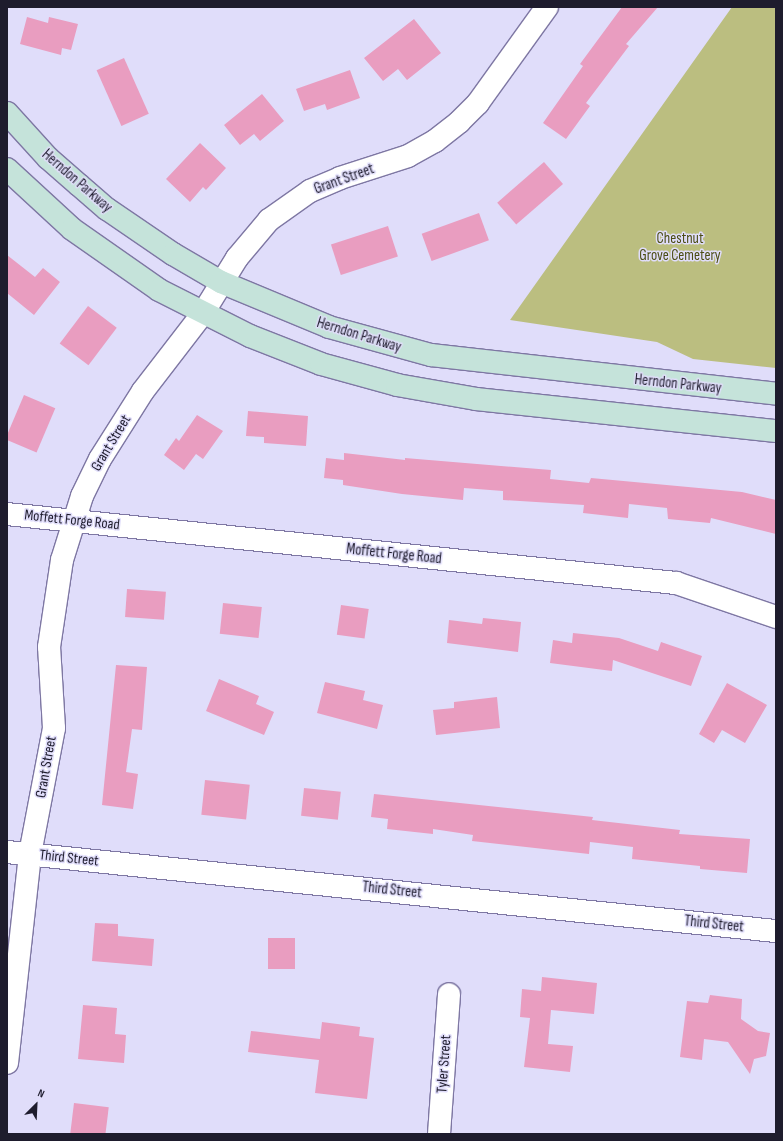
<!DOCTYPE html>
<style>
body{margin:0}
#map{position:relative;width:783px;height:1141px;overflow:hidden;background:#e0ddfa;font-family:"Sofia Sans Condensed",sans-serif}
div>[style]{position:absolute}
.green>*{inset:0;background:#bbbe80}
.building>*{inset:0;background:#e99dc0;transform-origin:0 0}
.roads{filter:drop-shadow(1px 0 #7e77a3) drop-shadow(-1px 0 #7e77a3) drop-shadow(0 1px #7e77a3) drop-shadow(0 -1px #7e77a3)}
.street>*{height:22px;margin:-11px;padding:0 11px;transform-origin:11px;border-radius:11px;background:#fff}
.secondary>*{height:22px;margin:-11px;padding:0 11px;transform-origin:11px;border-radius:11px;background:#c5e3da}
span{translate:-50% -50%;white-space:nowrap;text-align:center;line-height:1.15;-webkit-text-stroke:3px #e0ddfa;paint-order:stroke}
.street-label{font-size:15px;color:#1e1c2d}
.park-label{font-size:15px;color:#4b4d13}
.frame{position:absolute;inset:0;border:8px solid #1e1c2d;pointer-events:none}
.north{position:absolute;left:16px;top:1085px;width:40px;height:40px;-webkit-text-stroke:3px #e0ddfa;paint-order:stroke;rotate:24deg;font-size:11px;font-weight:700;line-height:16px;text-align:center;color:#1e1c2d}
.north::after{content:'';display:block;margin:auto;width:14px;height:18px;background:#1e1c2d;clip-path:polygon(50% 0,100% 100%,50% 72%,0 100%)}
</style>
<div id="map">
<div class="green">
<div style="clip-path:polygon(732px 7px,776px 7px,776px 368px,693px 359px,657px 342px,510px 320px)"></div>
</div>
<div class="building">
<div style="clip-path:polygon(622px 7px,658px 7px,626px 44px,629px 46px,586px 103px,590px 106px,566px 139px,543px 123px,583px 66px,580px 64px)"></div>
<div style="clip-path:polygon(27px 17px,48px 23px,49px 17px,78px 24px,71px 50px,62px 48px,61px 55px,20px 44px)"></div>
<div style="clip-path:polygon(414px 19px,441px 53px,407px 80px,398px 69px,383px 81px,364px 58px)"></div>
<div style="left:124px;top:58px;width:61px;height:30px;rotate:66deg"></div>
<div style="clip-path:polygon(350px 70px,360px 98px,327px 110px,325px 104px,304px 111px,296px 89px)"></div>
<div style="clip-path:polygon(262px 94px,284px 121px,260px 141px,254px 134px,240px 145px,224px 125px)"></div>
<div style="clip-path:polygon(200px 143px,226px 168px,206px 190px,203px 187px,190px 202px,166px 179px)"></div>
<div style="left:544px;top:162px;width:29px;height:62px;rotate:49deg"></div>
<div style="left:479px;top:213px;width:29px;height:61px;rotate:70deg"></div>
<div style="left:388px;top:226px;width:32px;height:60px;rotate:72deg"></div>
<div style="clip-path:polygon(7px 255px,35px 277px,43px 268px,60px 282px,34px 315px,7px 293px)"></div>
<div style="left:88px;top:306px;width:36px;height:47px;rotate:37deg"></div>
<div style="left:24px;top:395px;width:34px;height:48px;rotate:23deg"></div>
<div style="clip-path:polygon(248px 411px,308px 416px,306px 446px,264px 443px,264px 437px,246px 436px)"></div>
<div style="clip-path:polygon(197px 415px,223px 431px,203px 459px,196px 454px,184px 470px,164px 455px,176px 438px,179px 441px)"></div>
<div style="clip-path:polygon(344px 453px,405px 460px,405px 458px,551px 470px,550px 479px,589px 483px,591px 478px,742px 492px,776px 500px,776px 534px,711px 518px,710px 523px,668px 519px,667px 508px,629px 504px,628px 518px,583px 513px,584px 505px,503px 500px,503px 491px,464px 488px,463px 500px,402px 494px,343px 485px,343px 480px,324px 478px,326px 458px,344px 460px)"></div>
<div style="left:127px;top:589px;width:39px;height:28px;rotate:4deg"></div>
<div style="left:223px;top:603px;width:39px;height:31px;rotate:6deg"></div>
<div style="left:341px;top:605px;width:28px;height:30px;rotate:8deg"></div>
<div style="clip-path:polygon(483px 618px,521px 622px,518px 652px,447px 643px,449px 620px,482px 624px)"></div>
<div style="clip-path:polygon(573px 633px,619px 638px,658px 651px,661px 642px,702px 656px,691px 686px,613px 660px,612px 671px,550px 663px,553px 640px,572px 643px)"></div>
<div style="clip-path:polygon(116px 665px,147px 667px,142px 730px,132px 729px,126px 772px,138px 774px,133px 809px,102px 805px)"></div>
<div style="clip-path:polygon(219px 679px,259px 696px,256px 704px,274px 712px,264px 735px,206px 711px)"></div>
<div style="clip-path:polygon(325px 682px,365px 691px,363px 700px,383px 705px,377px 729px,317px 713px)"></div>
<div style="clip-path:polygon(727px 683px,767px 705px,745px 743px,722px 730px,714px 743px,699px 734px)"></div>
<div style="clip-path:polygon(497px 697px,500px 728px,436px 735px,433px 710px,454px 708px,454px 702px)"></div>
<div style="left:205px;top:780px;width:45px;height:35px;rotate:6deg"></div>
<div style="left:304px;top:788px;width:37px;height:28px;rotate:6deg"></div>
<div style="clip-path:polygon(374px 794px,593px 817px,592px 820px,680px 830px,679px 834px,750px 839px,747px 873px,700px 869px,700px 866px,632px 859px,633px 847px,590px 842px,589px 854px,472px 841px,473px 835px,433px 829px,433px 834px,387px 829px,388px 819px,371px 817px)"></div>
<div style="clip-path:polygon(95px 923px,118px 924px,118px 936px,154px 939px,152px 966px,92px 961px)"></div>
<div style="left:268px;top:938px;width:27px;height:31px"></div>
<div style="clip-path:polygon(542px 977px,597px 983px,594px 1014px,551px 1010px,548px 1044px,573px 1046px,570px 1072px,524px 1067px,530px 1018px,520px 1017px,522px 989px,541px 991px)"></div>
<div style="clip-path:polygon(710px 995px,742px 999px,741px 1019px,758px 1031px,770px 1033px,766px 1056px,754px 1059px,750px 1074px,728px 1042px,704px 1039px,702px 1060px,680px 1057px,687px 1001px,708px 1003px)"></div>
<div style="clip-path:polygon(83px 1005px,117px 1008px,115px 1034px,126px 1035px,124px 1063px,78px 1059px)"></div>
<div style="clip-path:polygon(322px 1022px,360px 1027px,359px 1036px,374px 1038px,367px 1099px,315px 1093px,319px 1060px,248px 1052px,251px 1031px,320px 1039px)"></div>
<div style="left:74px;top:1103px;width:35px;height:31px;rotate:7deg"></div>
</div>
<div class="roads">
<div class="street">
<div style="left:7px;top:514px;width:673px;rotate:5.89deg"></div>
<div style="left:676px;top:583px;width:106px;rotate:18.8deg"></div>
<div style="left:7px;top:852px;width:773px;rotate:5.87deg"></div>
<div style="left:7px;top:1063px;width:210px;rotate:-83.7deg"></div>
<div style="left:30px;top:854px;width:128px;rotate:-79.2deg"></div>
<div style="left:54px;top:728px;width:81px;rotate:-93.5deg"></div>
<div style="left:49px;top:647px;width:88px;rotate:-81.5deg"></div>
<div style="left:62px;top:560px;width:67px;rotate:-72.6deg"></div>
<div style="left:82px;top:496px;width:41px;rotate:-64.1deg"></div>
<div style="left:100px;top:459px;width:80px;rotate:-57.7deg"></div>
<div style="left:143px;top:391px;width:98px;rotate:-52.4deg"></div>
<div style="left:203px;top:313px;width:65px;rotate:-58.3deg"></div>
<div style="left:237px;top:258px;width:50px;rotate:-49.9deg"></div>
<div style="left:269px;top:220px;width:50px;rotate:-35.3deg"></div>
<div style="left:310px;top:191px;width:33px;rotate:-23deg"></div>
<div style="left:340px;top:178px;width:71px;rotate:-17.9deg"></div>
<div style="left:408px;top:156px;width:31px;rotate:-29deg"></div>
<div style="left:435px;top:141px;width:31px;rotate:-38deg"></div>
<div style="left:459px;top:122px;width:27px;rotate:-45deg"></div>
<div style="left:478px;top:103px;width:118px;rotate:-54.3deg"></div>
<div style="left:439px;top:1134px;width:140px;rotate:-85.9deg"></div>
</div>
<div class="secondary">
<div style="left:7px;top:113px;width:61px;rotate:47.7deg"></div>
<div style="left:48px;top:158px;width:41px;rotate:41.1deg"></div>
<div style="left:79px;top:185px;width:37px;rotate:41deg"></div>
<div style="left:107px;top:209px;width:80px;rotate:34.3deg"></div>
<div style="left:173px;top:254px;width:56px;rotate:30.3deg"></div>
<div style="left:221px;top:282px;width:117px;rotate:22.6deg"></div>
<div style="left:329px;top:327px;width:106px;rotate:15.4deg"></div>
<div style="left:431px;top:355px;width:347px;rotate:6.4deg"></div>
<div style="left:7px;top:169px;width:88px;rotate:42.7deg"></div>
<div style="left:72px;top:229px;width:106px;rotate:35deg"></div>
<div style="left:159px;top:290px;width:102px;rotate:26.8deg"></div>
<div style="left:250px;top:336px;width:76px;rotate:21.5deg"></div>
<div style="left:321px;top:364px;width:79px;rotate:15.4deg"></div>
<div style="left:397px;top:385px;width:80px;rotate:10deg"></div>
<div style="left:476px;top:399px;width:302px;rotate:6.1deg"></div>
</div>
</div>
<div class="street-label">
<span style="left:344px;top:179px;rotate:-20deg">Grant Street</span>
<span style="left:77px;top:181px;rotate:41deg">Herndon Parkway</span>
<span style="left:359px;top:335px;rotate:17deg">Herndon Parkway</span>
<span style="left:678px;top:384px;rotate:6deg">Herndon Parkway</span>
<span style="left:111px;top:443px;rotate:-59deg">Grant Street</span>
<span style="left:72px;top:520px;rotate:6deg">Moffett Forge Road</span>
<span style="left:394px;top:554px;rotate:6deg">Moffett Forge Road</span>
<span style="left:46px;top:767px;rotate:-80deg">Grant Street</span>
<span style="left:69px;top:858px;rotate:6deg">Third Street</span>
<span style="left:392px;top:890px;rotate:6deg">Third Street</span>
<span style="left:714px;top:924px;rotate:6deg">Third Street</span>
<span style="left:444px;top:1064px;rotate:-86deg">Tyler Street</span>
</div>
<div class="park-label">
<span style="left:680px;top:247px">Chestnut<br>Grove Cemetery</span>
</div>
<div class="frame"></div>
<div class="north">N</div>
</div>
